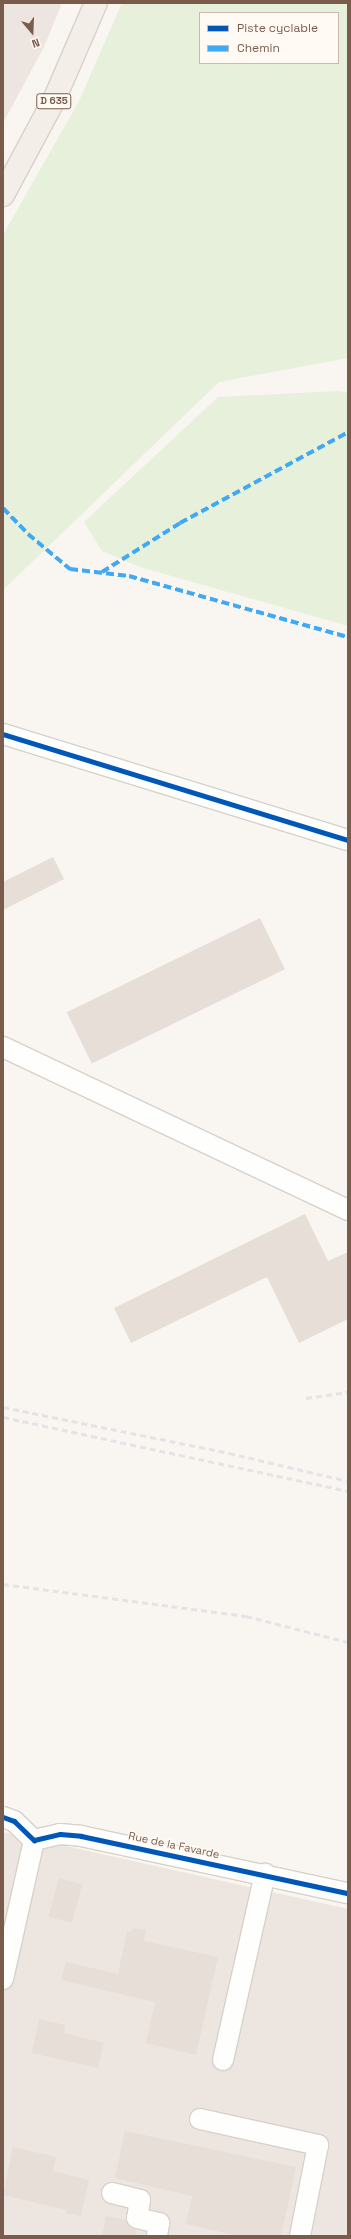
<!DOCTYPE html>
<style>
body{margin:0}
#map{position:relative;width:351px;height:2239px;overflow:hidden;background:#f9f5f0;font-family:"Space Grotesk",sans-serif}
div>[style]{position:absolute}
.industrial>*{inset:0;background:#ede5e0}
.green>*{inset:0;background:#e7f0db}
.building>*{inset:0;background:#e6ded7;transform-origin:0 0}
.roads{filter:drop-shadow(1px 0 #d7d1cb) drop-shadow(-1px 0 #d7d1cb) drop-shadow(0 1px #d7d1cb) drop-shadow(0 -1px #d7d1cb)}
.minor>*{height:20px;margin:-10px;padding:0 10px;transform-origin:10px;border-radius:10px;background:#fefefd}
.major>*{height:22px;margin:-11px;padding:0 11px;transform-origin:11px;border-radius:11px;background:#f3eee8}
.rail>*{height:3px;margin-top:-1.5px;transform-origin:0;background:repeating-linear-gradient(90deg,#e6e3e7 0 6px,transparent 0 10px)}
.quiet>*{height:4px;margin-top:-2px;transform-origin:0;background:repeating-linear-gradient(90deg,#3fa9f5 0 8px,transparent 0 12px)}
.cycleway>*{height:5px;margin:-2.5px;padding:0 2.5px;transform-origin:2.5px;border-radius:2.5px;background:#0057b8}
span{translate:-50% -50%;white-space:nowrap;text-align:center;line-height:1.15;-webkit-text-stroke:3.5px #fffaf3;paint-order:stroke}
.shield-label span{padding:1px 3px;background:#fffaf3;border:1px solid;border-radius:3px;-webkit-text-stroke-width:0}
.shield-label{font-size:10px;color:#7a5c4d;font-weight:700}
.street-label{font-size:11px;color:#7a5c4d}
.frame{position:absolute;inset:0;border:4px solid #7a5c4d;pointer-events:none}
.legend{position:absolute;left:199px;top:12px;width:140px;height:52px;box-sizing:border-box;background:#fffaf3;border:1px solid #cabbb1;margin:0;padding:5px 7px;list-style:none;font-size:12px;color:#7a5c4d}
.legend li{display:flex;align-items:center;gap:8px;height:20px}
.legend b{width:20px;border:1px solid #cabbb1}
.north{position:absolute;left:12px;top:12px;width:40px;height:40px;-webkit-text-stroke:3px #fffaf3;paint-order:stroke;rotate:161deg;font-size:11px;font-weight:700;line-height:16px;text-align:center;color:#7a5c4d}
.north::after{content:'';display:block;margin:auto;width:14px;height:18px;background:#7a5c4d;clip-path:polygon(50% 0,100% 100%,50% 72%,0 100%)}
</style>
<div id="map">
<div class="industrial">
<div style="clip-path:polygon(3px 3px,62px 3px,44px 47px,3px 123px)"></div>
<div style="clip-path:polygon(3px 1832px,348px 1909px,348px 2236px,3px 2236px)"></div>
</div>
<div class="green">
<div style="clip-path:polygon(evenodd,122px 3px,348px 3px,348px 358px,219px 382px,3px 590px,3px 235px,79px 101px,122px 3px,200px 13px,338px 13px,338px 63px,200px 63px,200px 13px)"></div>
<div style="clip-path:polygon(339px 391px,348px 393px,348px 626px,140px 567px,102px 551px,84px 522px,218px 397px)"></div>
</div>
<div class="building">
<div style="clip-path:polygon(53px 857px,64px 879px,3px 910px,3px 882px)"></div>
<div style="left:260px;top:918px;width:57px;height:215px;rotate:64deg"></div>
<div style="clip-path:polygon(305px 1214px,328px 1261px,348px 1252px,348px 1319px,299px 1343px,267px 1277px,131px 1343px,114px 1308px)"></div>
<div style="left:59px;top:1878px;width:24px;height:40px;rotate:15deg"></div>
<div style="clip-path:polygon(132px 1928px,146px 1930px,144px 1941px,218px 1957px,196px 2055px,146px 2043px,155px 2002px,61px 1980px,66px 1962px,118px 1974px,127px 1931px,131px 1932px)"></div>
<div style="clip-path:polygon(39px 2019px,65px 2025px,64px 2033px,104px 2043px,98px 2068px,32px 2053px)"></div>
<div style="clip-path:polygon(125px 2131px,296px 2167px,281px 2236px,239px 2236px,186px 2224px,192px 2196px,115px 2178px)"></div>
<div style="clip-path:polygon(13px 2147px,56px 2157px,53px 2171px,89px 2180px,81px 2216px,66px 2213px,67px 2210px,3px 2195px)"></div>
<div style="clip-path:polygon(106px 2216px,126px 2220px,137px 2230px,136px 2236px,102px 2236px)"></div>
</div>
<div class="roads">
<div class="minor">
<div style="left:3px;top:734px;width:361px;rotate:17.1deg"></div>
<div style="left:3px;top:1047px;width:382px;rotate:25.3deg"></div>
<div style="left:3px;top:1817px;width:12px;rotate:20deg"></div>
<div style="left:14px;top:1821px;width:28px;rotate:44deg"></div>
<div style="left:34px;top:1840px;width:27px;rotate:-13deg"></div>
<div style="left:60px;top:1834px;width:21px;rotate:5deg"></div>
<div style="left:81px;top:1836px;width:273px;rotate:12.1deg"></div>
<div style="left:3px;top:1979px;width:142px;rotate:-77.4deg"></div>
<div style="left:223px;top:2060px;width:191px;rotate:-77.3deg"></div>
<div style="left:200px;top:2119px;width:121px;rotate:12.4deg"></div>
<div style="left:318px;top:2145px;width:93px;rotate:101.2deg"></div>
<div style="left:112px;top:2193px;width:29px;rotate:14deg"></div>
<div style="left:140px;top:2200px;width:18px;rotate:99deg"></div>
<div style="left:137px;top:2218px;width:23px;rotate:13deg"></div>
<div style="left:159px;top:2223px;width:13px;rotate:99deg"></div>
</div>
<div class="major">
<div style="left:3px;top:195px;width:108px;rotate:-61.8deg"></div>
<div style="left:54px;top:100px;width:106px;rotate:-66.6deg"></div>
</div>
</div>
<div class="rail">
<div style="left:306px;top:1398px;width:42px;rotate:-8.1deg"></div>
<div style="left:3px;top:1407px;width:231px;rotate:11.5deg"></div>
<div style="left:229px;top:1453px;width:122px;rotate:13.2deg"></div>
<div style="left:3px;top:1417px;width:353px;rotate:12.1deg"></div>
<div style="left:3px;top:1584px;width:245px;rotate:7.5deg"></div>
<div style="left:246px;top:1616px;width:105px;rotate:14.3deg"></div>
</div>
<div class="quiet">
<div style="left:3px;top:508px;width:36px;rotate:46deg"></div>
<div style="left:28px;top:534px;width:55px;rotate:39.8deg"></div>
<div style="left:70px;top:569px;width:59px;rotate:6.8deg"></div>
<div style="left:129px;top:576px;width:227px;rotate:15.6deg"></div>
<div style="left:102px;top:572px;width:92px;rotate:-32.1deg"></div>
<div style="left:180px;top:523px;width:191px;rotate:-28.4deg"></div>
</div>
<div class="cycleway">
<div style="left:3px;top:734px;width:361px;rotate:17.1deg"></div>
<div style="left:3px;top:1817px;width:12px;rotate:20deg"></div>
<div style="left:14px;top:1821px;width:28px;rotate:44deg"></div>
<div style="left:34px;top:1840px;width:27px;rotate:-13deg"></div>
<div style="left:60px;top:1834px;width:21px;rotate:5deg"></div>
<div style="left:81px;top:1836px;width:273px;rotate:12.1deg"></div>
</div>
<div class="shield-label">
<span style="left:54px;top:101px">D 635</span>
</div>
<div class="street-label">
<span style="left:174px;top:1845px;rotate:12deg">Rue de la Favarde</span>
</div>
<div class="frame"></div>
<ul class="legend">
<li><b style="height:5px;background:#0057b8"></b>Piste cyclable</li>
<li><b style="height:5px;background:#3fa9f5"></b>Chemin</li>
</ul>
<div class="north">N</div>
</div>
